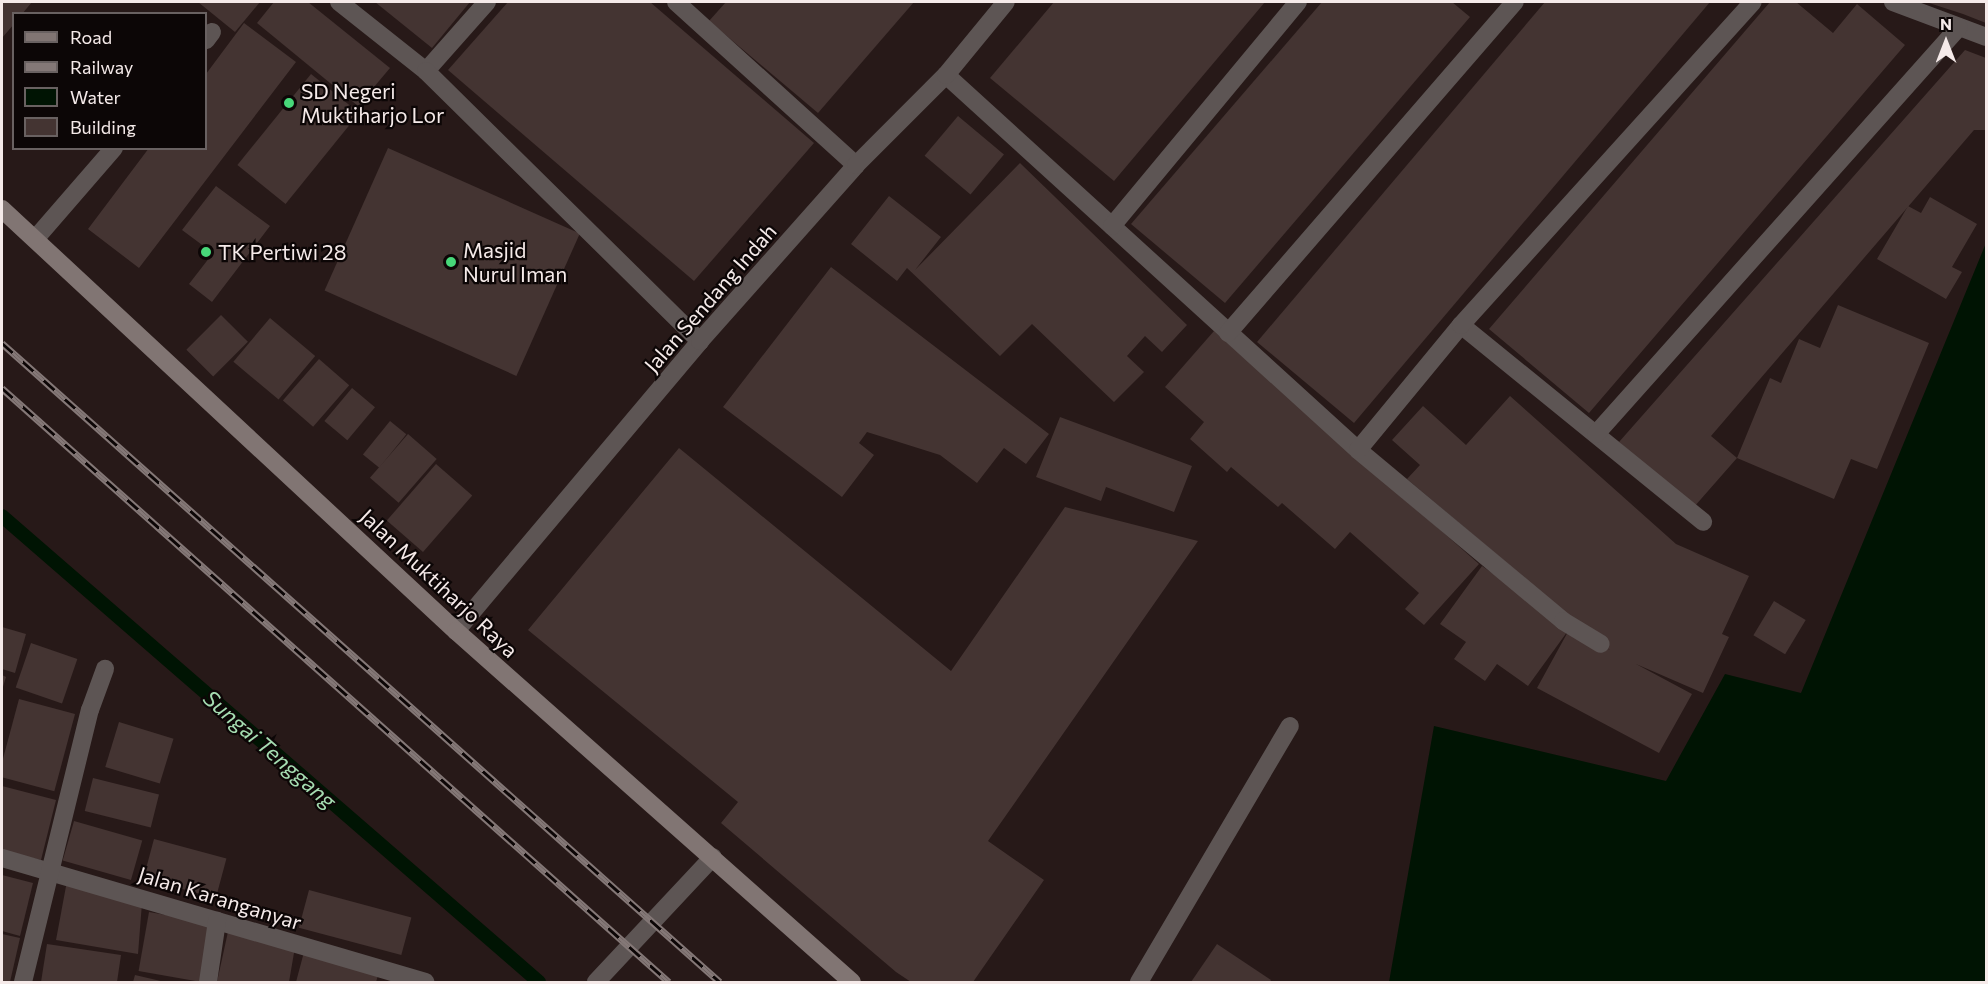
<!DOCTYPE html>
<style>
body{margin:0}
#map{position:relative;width:1988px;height:984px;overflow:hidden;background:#271918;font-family:Commissioner,sans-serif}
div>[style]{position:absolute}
.water>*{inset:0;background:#001403}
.stream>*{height:14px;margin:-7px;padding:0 7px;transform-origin:7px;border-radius:7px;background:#001403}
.building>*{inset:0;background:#443432;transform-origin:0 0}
.lane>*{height:18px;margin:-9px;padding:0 9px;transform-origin:9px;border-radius:9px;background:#5d5554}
.street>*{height:18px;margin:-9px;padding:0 9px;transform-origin:9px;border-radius:9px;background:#5d5554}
.secondary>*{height:18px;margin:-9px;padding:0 9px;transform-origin:9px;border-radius:9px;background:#817573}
.rail>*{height:7px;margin-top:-3.5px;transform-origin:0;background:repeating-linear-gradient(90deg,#0c0606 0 14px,#847877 0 28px);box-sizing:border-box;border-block:2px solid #847877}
.dots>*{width:16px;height:16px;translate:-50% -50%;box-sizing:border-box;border:3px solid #0c0606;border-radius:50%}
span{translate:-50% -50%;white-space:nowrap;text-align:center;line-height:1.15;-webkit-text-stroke:4.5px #0c0606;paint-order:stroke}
.poi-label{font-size:21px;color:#f5eae9}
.left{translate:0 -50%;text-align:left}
.street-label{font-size:21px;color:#f5eae9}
.water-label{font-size:22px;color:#a5dcb1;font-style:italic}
.frame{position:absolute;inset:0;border:3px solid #f5eae9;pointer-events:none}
.legend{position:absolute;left:12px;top:12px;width:195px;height:138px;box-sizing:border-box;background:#0c0606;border:2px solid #696161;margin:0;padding:8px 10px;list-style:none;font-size:18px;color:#f5eae9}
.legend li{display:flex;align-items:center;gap:12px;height:30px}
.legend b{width:30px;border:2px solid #696161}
.north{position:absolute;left:1916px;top:12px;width:60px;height:60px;-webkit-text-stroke:4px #0c0606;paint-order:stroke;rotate:0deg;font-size:16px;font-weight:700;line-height:24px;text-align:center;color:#f5eae9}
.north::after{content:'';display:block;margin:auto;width:21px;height:27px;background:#f5eae9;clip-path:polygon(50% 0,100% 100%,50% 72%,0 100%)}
</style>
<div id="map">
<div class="water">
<div style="clip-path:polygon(1986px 243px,1986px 982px,1389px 982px,1434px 726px,1666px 781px,1725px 674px,1801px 693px)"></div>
</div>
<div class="stream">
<div style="left:2px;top:516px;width:711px;rotate:40.95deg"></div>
</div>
<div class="building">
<div style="clip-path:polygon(2px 2px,32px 2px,22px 14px,14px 14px,14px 24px,2px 38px)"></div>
<div style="clip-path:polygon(198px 2px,260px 2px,235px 32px)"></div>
<div style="clip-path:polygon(274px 2px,308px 2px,390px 68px,358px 106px,257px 23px)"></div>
<div style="clip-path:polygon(375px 2px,470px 2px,432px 48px)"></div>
<div style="clip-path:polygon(508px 2px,650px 2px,814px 143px,694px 281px,448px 70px)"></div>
<div style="clip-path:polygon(726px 2px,914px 2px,818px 113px,709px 21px)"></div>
<div style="clip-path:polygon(1054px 2px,1265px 2px,1114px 181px,990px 78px)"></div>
<div style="clip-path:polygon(1322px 2px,1452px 2px,1470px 17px,1225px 303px,1131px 224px)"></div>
<div style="clip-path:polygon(1545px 2px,1710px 2px,1354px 423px,1257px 342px)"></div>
<div style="clip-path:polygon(1770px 2px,1796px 2px,1833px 33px,1857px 4px,1905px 45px,1589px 413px,1489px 329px)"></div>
<div style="clip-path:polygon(1926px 2px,1986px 2px,1986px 23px,1963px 14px)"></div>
<div style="clip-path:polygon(244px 23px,296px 62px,139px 268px,88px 229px,149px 148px,206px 148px,206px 74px)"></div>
<div style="clip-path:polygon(1965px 50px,1986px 58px,1986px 130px,1974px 130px,1711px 436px,1737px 458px,1694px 507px,1619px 442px)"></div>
<div style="left:311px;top:74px;width:62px;height:117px;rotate:39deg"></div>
<div style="left:958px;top:116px;width:60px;height:52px;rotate:40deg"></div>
<div style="left:388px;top:148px;width:210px;height:156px;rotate:24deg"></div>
<div style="clip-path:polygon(1020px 163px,1187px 325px,1162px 352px,1145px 336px,1127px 356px,1144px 372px,1114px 402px,1032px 324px,1000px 356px,907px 268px,897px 281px,851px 244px,889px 196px,941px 237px,915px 270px)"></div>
<div style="clip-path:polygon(216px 186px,270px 226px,212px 302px,189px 284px,213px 253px,182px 230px)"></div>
<div style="clip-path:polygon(1930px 197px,1977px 224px,1952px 267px,1962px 272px,1946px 299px,1877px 259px,1908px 206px,1921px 213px)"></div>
<div style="clip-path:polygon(831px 267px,1049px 434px,1026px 464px,1004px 448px,977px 483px,940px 455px,867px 432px,859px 443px,874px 455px,842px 497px,723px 407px)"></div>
<div style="clip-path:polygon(1838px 305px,1929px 343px,1877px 469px,1851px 459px,1834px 499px,1737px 458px,1770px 378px,1781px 383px,1799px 339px,1820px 348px)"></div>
<div style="left:221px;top:315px;width:38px;height:49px;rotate:45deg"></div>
<div style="left:270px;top:318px;width:59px;height:57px;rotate:40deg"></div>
<div style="clip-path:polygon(1214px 331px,1479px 564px,1424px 625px,1405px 609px,1419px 593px,1350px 532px,1335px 549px,1282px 503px,1278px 507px,1231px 467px,1227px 472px,1190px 439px,1204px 422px,1165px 387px)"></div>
<div style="left:319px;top:359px;width:40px;height:55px;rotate:41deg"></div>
<div style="left:352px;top:388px;width:30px;height:43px;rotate:40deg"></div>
<div style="clip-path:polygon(1510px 396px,1676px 544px,1749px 576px,1722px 634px,1729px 637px,1703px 693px,1636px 664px,1692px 694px,1659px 753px,1537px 688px,1570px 628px,1610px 650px,1407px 479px,1420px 465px,1392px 440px,1423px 406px,1466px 445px)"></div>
<div style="clip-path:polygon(1060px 417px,1192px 466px,1174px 512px,1106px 487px,1101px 501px,1036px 477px)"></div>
<div style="left:390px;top:421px;width:21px;height:43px;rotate:39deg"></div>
<div style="left:408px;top:434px;width:38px;height:58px;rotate:41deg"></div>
<div style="clip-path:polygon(679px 448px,951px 671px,1065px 507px,1198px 541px,988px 841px,1044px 880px,973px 982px,911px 982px,896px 972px,721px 823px,738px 802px,528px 630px)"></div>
<div style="left:436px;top:464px;width:48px;height:75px;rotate:41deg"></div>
<div style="clip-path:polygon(1482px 566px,1570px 628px,1528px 686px,1497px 664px,1485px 681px,1454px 659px,1466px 642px,1440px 624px)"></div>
<div style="left:1774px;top:601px;width:37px;height:40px;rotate:31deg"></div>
<div style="clip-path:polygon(2px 627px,26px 634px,15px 673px,2px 669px)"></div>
<div style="left:31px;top:643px;width:49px;height:47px;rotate:19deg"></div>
<div style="clip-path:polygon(2px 675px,6px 677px,2px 690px)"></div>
<div style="left:19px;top:699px;width:58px;height:80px;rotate:15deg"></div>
<div style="left:119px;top:722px;width:57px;height:47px;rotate:17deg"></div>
<div style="left:93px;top:778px;width:68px;height:34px;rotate:14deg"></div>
<div style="clip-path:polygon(2px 786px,56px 800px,41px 860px,2px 851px)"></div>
<div style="left:74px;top:821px;width:71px;height:41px;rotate:16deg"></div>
<div style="left:154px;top:839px;width:75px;height:41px;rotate:15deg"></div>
<div style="clip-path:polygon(2px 875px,33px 883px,20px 936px,2px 931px)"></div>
<div style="clip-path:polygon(67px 881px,142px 903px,138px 954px,56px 940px)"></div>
<div style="left:309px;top:890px;width:106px;height:39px;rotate:15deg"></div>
<div style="left:149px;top:912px;width:62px;height:60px;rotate:10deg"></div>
<div style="clip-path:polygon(229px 927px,295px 947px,289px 982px,217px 982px)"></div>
<div style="clip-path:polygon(2px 934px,20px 938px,10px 982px,2px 981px)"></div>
<div style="clip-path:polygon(47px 944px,121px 955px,117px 982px,41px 982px)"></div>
<div style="clip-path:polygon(1217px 944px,1271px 980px,1270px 982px,1191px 982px)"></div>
<div style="clip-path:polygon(304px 952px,379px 972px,376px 982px,296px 982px)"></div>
<div style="clip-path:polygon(135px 975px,165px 982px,133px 982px)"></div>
</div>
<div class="lane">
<div style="left:206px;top:40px;width:10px;rotate:-53deg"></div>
<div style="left:36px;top:238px;width:119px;rotate:-49.1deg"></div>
<div style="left:1139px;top:982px;width:297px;rotate:-59.5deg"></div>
</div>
<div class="street">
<div style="left:339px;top:2px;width:111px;rotate:38.4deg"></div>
<div style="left:487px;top:2px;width:92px;rotate:131.5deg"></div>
<div style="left:426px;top:71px;width:385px;rotate:44.6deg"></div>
<div style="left:676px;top:2px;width:243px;rotate:42.2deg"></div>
<div style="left:1893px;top:2px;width:99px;rotate:20.6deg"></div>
<div style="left:946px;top:75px;width:557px;rotate:42.31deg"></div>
<div style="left:1358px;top:450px;width:267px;rotate:39.8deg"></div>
<div style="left:1563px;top:621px;width:44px;rotate:31.2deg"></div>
<div style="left:1112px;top:226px;width:291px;rotate:-50.3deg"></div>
<div style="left:1461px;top:325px;width:312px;rotate:39.1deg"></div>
<div style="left:1228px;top:333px;width:438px;rotate:-49.1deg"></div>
<div style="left:1596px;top:434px;width:545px;rotate:-48.27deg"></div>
<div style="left:1358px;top:450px;width:162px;rotate:-50.5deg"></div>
<div style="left:1461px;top:325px;width:435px;rotate:-47.9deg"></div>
<div style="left:456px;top:631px;width:379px;rotate:-49.9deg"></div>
<div style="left:700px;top:341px;width:235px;rotate:-48.4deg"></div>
<div style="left:856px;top:165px;width:127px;rotate:-45deg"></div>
<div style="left:946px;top:75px;width:94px;rotate:-50.6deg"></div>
<div style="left:2px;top:858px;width:441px;rotate:16.3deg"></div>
<div style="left:23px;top:982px;width:280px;rotate:-76.2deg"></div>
<div style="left:90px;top:710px;width:44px;rotate:-69.9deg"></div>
<div style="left:208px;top:982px;width:62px;rotate:-81.6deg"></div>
<div style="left:596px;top:982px;width:171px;rotate:-46.9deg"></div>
</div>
<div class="secondary">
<div style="left:2px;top:209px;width:620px;rotate:42.91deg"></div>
<div style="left:456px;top:631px;width:529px;rotate:41.55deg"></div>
</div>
<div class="rail">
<div style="left:2px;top:343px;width:961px;rotate:41.67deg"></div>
<div style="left:2px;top:388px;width:893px;rotate:41.69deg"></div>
</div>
<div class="dots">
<div style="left:289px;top:103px;background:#47d779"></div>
<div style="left:206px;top:252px;background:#47d779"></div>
<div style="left:451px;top:262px;background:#47d779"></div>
</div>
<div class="poi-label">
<span class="left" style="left:301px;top:103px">SD Negeri<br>Muktiharjo Lor</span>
<span class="left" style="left:463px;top:262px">Masjid<br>Nurul Iman</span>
<span class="left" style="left:218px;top:252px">TK Pertiwi 28</span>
</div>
<div class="street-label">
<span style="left:710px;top:298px;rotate:-49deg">Jalan Sendang Indah</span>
<span style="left:439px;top:583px;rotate:43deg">Jalan Muktiharjo Raya</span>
<span style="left:220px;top:898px;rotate:17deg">Jalan Karanganyar</span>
</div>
<div class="water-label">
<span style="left:270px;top:749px;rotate:41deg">Sungai Tenggang</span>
</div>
<div class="frame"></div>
<ul class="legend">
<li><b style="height:8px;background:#817573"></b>Road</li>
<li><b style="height:8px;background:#847877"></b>Railway</li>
<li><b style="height:16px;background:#001403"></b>Water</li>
<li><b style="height:16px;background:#443432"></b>Building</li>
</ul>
<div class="north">N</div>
</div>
